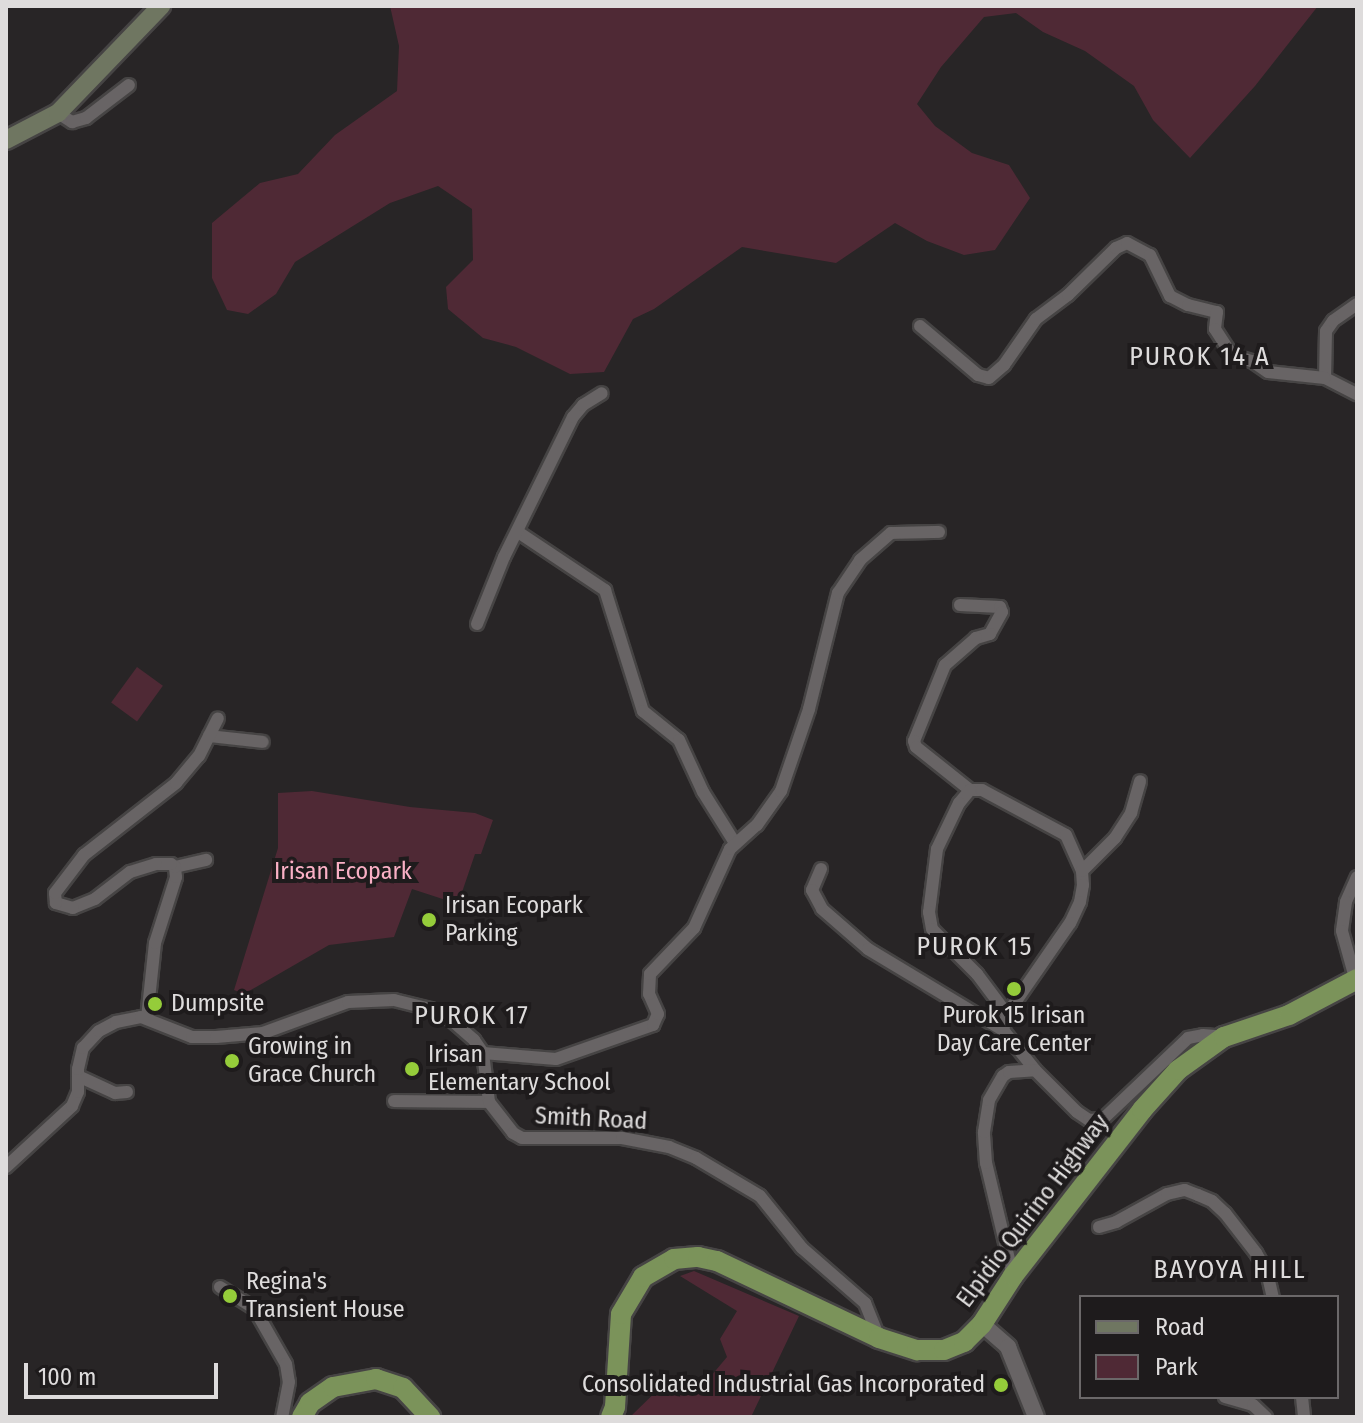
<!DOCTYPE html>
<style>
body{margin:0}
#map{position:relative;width:1363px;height:1423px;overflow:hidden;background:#282526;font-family:"Fira Sans Condensed",sans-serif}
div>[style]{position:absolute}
.green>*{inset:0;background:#4f2935;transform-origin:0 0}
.roads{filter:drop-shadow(2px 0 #464444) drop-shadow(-2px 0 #464444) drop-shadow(0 2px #464444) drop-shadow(0 -2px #464444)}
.minor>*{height:12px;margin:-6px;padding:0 6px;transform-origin:6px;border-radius:6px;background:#686465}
.tertiary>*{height:16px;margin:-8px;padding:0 8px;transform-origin:8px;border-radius:8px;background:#686465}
.secondary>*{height:18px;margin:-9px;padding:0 9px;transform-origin:9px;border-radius:9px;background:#6f7661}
.trunk>*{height:20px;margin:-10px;padding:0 10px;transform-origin:10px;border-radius:10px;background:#7b935a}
.dots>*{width:22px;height:22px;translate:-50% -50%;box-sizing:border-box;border:4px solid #1e1b1c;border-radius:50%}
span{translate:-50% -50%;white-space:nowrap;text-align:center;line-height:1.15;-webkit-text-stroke:8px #1e1b1c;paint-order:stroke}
.park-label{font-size:24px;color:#fab0c5}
.poi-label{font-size:24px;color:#dedcdc}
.left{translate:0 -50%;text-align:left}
.right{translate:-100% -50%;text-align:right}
.street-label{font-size:24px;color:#dedcdc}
.neighbourhood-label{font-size:26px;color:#dedcdc;letter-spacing:2px}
.frame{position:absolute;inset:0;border:8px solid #dedcdc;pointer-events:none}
.legend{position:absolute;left:1079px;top:1295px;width:260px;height:104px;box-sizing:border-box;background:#1e1b1c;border:2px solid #6b6869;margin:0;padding:10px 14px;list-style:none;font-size:24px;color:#dedcdc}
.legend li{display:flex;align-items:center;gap:16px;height:40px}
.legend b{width:40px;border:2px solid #6b6869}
.scale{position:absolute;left:24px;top:1363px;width:194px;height:36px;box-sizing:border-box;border:4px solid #dedcdc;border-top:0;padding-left:10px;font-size:24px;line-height:28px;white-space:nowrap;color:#dedcdc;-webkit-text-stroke:6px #1e1b1c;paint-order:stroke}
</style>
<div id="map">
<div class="green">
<div style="clip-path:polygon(390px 6px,1318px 6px,1255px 86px,1190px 158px,1153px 120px,1134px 86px,1085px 51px,1043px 32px,1016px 13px,984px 17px,941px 67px,917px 104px,935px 126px,972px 153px,1009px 165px,1030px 198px,995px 250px,964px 255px,927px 241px,895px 223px,836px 263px,742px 247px,654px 309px,633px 319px,604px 372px,570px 374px,516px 347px,483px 338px,448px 309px,446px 287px,473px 260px,472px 209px,438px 186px,390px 203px,295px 262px,276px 294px,248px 314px,227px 310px,212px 278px,212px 223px,260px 183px,298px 174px,335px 135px,397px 91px,399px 46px)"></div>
<div style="left:137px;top:667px;width:32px;height:44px;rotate:36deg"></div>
<div style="clip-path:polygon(312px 791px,410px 807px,475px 813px,493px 820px,481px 854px,475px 854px,458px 904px,412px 889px,394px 937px,329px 945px,244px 994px,234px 990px,278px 848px,278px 793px)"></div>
<div style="clip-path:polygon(694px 1271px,799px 1316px,751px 1417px,630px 1417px,673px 1375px,700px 1389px,727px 1357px,720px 1339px,737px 1311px,680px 1276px)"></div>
</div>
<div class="roads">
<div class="minor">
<div style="left:58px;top:113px;width:17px;rotate:33deg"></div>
<div style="left:72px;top:122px;width:15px;rotate:-16deg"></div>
<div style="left:86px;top:118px;width:54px;rotate:-37.5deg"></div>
<div style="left:1357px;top:304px;width:29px;rotate:145deg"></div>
<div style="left:1333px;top:321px;width:12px;rotate:125deg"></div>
<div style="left:1326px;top:331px;width:47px;rotate:91.2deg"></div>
<div style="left:1325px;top:378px;width:36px;rotate:27deg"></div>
<div style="left:920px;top:326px;width:76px;rotate:40.2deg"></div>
<div style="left:978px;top:375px;width:11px;rotate:15deg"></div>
<div style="left:989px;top:378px;width:20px;rotate:-41deg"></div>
<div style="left:1004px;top:365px;width:56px;rotate:-55.2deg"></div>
<div style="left:1036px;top:319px;width:40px;rotate:-37deg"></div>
<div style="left:1068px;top:295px;width:67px;rotate:-44.4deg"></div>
<div style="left:1116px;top:248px;width:12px;rotate:-24deg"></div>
<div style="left:1127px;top:243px;width:26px;rotate:28deg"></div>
<div style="left:1150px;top:255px;width:46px;rotate:64deg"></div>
<div style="left:1170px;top:296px;width:20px;rotate:27deg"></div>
<div style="left:1188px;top:305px;width:30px;rotate:14deg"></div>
<div style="left:1217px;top:312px;width:17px;rotate:97deg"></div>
<div style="left:1215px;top:329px;width:31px;rotate:57deg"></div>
<div style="left:1232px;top:355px;width:21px;rotate:17deg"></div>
<div style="left:1252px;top:361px;width:19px;rotate:35deg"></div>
<div style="left:1268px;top:372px;width:57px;rotate:6deg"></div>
<div style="left:518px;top:532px;width:105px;rotate:33.7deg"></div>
<div style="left:605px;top:590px;width:127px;rotate:72.6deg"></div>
<div style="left:643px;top:711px;width:46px;rotate:38.9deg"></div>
<div style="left:679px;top:740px;width:57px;rotate:65.2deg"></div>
<div style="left:703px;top:792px;width:60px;rotate:57.9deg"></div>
<div style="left:960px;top:605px;width:40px;rotate:2.9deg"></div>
<div style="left:1000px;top:607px;width:5px;rotate:68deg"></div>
<div style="left:1002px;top:612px;width:25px;rotate:119deg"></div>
<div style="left:990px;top:634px;width:15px;rotate:164deg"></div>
<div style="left:976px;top:638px;width:41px;rotate:138.9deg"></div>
<div style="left:945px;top:665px;width:82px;rotate:112.2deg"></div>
<div style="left:914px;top:741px;width:6px;rotate:72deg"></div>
<div style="left:916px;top:747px;width:69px;rotate:38.5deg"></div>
<div style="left:970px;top:790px;width:12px"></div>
<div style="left:982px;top:790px;width:95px;rotate:28.2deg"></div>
<div style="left:1066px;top:835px;width:39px;rotate:66deg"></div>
<div style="left:1082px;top:871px;width:14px;rotate:86deg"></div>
<div style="left:1083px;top:885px;width:17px;rotate:100deg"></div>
<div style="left:1080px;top:902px;width:23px;rotate:115deg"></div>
<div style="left:1070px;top:923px;width:111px;rotate:124.7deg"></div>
<div style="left:1007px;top:1014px;width:16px;rotate:104deg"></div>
<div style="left:477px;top:624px;width:72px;rotate:-68.1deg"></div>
<div style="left:504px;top:557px;width:156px;rotate:-63.8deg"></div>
<div style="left:573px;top:417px;width:16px;rotate:-50deg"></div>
<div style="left:583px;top:405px;width:22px;rotate:-32deg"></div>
<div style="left:209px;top:736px;width:54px;rotate:6.3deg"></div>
<div style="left:970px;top:790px;width:17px;rotate:130deg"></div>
<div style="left:959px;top:803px;width:51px;rotate:115.6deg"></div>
<div style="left:937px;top:849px;width:64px;rotate:97.2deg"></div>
<div style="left:929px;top:912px;width:17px;rotate:80deg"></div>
<div style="left:932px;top:929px;width:64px;rotate:45deg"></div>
<div style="left:977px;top:974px;width:50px;rotate:53.1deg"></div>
<div style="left:175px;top:867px;width:32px;rotate:-13deg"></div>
<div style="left:821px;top:869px;width:23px;rotate:113deg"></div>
<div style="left:812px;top:890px;width:21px;rotate:62deg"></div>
<div style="left:822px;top:909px;width:61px;rotate:41deg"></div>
<div style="left:868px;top:949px;width:157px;rotate:31deg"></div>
<div style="left:1003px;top:1030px;width:51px;rotate:51.3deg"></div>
<div style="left:1082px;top:871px;width:47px;rotate:-45deg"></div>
<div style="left:1115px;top:838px;width:30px;rotate:-57deg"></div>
<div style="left:1131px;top:813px;width:33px;rotate:-74deg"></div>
<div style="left:1357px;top:877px;width:27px;rotate:114deg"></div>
<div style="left:1346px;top:902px;width:29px;rotate:98deg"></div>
<div style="left:1342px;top:931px;width:56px;rotate:74.5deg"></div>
<div style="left:147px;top:1018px;width:75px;rotate:-83.9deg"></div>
<div style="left:155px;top:943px;width:69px;rotate:-72.3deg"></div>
<div style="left:176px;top:877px;width:10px;rotate:-96deg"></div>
<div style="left:175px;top:867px;width:5px;rotate:-143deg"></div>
<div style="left:171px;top:864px;width:15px;rotate:180deg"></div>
<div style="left:156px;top:864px;width:27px;rotate:163deg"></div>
<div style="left:130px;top:872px;width:44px;rotate:142.4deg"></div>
<div style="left:95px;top:899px;width:24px;rotate:158deg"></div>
<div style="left:73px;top:908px;width:18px;rotate:-164deg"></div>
<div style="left:56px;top:903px;width:10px;rotate:-96deg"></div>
<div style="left:55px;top:893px;width:48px;rotate:-52.7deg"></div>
<div style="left:84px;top:855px;width:117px;rotate:-38deg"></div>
<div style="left:176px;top:783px;width:35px;rotate:-50deg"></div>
<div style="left:199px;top:756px;width:42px;rotate:-63.4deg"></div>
<div style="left:483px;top:1053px;width:73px;rotate:4.7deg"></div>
<div style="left:556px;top:1059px;width:103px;rotate:-19.3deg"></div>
<div style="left:653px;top:1025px;width:12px;rotate:-66deg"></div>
<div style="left:658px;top:1014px;width:22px;rotate:-114deg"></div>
<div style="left:649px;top:994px;width:20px;rotate:-87deg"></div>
<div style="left:650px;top:974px;width:64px;rotate:-46.3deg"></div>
<div style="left:694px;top:928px;width:87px;rotate:-65.5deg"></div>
<div style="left:730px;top:849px;width:36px;rotate:-42deg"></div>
<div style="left:757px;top:825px;width:42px;rotate:-54.8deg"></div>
<div style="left:781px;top:791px;width:87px;rotate:-71.1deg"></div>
<div style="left:809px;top:709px;width:120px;rotate:-76deg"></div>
<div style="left:838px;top:593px;width:40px;rotate:-56deg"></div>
<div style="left:860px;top:560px;width:41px;rotate:-41.1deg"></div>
<div style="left:891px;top:533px;width:48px;rotate:-1.2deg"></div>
<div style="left:78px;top:1076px;width:41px;rotate:24.7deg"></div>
<div style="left:115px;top:1093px;width:12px;rotate:-5deg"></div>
<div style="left:394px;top:1101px;width:95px;rotate:0.6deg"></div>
<div style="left:6px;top:1167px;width:90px;rotate:-42.7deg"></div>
<div style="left:72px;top:1106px;width:15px;rotate:-67deg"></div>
<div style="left:78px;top:1092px;width:23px;rotate:-90deg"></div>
<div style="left:78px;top:1069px;width:22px;rotate:-77deg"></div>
<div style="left:83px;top:1048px;width:23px;rotate:-47deg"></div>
<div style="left:99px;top:1031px;width:19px;rotate:-28deg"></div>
<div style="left:116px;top:1022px;width:25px;rotate:-11deg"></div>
<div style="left:141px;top:1017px;width:55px;rotate:21.4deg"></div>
<div style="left:192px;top:1037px;width:24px"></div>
<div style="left:216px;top:1037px;width:47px;rotate:-4.9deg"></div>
<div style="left:263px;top:1033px;width:90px;rotate:-20deg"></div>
<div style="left:348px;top:1002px;width:46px;rotate:-2.5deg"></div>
<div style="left:394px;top:1000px;width:38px;rotate:14deg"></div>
<div style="left:431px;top:1009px;width:21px;rotate:28deg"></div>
<div style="left:450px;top:1019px;width:32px;rotate:41deg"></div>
<div style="left:474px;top:1040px;width:16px;rotate:55deg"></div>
<div style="left:483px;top:1053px;width:49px;rotate:83deg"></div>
<div style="left:489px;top:1102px;width:39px;rotate:52deg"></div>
<div style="left:513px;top:1133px;width:10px;rotate:29deg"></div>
<div style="left:522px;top:1138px;width:100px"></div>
<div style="left:622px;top:1138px;width:48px;rotate:10.8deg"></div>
<div style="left:669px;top:1147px;width:29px;rotate:22deg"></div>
<div style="left:696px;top:1158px;width:74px;rotate:30.7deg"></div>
<div style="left:760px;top:1196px;width:67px;rotate:51.1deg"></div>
<div style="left:802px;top:1248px;width:84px;rotate:41.1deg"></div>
<div style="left:865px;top:1303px;width:38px;rotate:68deg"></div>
<div style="left:1099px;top:1227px;width:18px;rotate:-16deg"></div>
<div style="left:1116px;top:1222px;width:58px;rotate:-28.8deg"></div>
<div style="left:1167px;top:1194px;width:18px;rotate:-13deg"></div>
<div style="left:1185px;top:1190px;width:14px;rotate:21deg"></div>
<div style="left:1198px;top:1195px;width:15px;rotate:23deg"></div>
<div style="left:1212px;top:1201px;width:18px;rotate:43deg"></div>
<div style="left:1225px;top:1213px;width:51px;rotate:52.2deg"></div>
<div style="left:1256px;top:1253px;width:22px;rotate:60deg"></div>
<div style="left:1267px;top:1272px;width:26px;rotate:77deg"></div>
<div style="left:1013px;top:1276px;width:116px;rotate:-103.4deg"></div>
<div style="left:986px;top:1163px;width:31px;rotate:-94deg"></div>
<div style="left:984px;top:1132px;width:32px;rotate:-81deg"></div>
<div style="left:989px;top:1100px;width:28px;rotate:-60deg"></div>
<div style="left:1003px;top:1076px;width:7px;rotate:-34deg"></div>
<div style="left:1009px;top:1072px;width:26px;rotate:-4deg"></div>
<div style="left:1035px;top:1070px;width:59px;rotate:45deg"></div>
<div style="left:1077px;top:1112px;width:14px;rotate:34deg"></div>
<div style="left:1089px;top:1120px;width:14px;rotate:-4deg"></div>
<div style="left:1103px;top:1119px;width:117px;rotate:-43.6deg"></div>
<div style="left:1188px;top:1038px;width:15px;rotate:-11deg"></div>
<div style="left:1203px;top:1035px;width:21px;rotate:5deg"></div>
<div style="left:220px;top:1287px;width:40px;rotate:32deg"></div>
<div style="left:254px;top:1308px;width:64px;rotate:60.3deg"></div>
<div style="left:286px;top:1364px;width:18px;rotate:81deg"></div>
<div style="left:289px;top:1382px;width:36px;rotate:101deg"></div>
<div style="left:1225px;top:1397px;width:29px;rotate:16deg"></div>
<div style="left:1253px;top:1405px;width:18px;rotate:43deg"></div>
<div style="left:1302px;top:1397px;width:20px;rotate:84deg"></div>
</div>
<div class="tertiary">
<div style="left:982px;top:1324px;width:35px;rotate:41deg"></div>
<div style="left:1008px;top:1347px;width:75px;rotate:68.2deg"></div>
</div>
<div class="secondary">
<div style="left:6px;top:140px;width:59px;rotate:-27.4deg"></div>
<div style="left:58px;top:113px;width:149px;rotate:-46.1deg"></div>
</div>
<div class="trunk">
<div style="left:302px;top:1417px;width:16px;rotate:-60deg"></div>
<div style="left:310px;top:1403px;width:28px;rotate:-35deg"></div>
<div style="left:333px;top:1387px;width:44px;rotate:-10.5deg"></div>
<div style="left:376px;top:1379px;width:28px;rotate:18deg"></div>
<div style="left:403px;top:1388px;width:40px;rotate:47deg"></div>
<div style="left:611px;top:1417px;width:11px;rotate:-68deg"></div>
<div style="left:615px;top:1407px;width:93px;rotate:-86.3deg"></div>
<div style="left:621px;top:1314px;width:43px;rotate:-59.3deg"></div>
<div style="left:643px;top:1277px;width:36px;rotate:-30deg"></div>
<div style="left:674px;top:1259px;width:24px;rotate:-5deg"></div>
<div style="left:698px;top:1257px;width:19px;rotate:12deg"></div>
<div style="left:717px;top:1261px;width:179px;rotate:25.4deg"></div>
<div style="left:879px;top:1338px;width:40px;rotate:18deg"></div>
<div style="left:917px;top:1350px;width:27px"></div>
<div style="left:944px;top:1350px;width:22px;rotate:-22deg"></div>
<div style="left:964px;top:1342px;width:25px;rotate:-45deg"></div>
<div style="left:982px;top:1324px;width:57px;rotate:-57.1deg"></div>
<div style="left:1013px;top:1276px;width:210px;rotate:-52.1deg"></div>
<div style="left:1142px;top:1110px;width:54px;rotate:-48deg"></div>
<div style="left:1178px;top:1070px;width:57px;rotate:-35.7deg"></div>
<div style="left:1224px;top:1037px;width:69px;rotate:-18.7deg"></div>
<div style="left:1289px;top:1015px;width:77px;rotate:-27.9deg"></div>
</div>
</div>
<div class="dots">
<div style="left:429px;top:920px;background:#95cc3a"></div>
<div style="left:1014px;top:989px;background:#95cc3a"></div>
<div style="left:155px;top:1004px;background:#95cc3a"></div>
<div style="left:232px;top:1061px;background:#95cc3a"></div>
<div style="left:412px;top:1069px;background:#95cc3a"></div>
<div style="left:230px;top:1296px;background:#95cc3a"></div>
<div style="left:1001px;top:1385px;background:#95cc3a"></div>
</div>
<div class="park-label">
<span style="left:343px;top:872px">Irisan Ecopark</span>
</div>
<div class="poi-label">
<span class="left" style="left:445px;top:920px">Irisan Ecopark<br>Parking</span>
<span class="left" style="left:171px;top:1004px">Dumpsite</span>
<span style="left:1014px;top:1030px">Purok 15 Irisan<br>Day Care Center</span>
<span class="left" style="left:248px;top:1061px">Growing in<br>Grace Church</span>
<span class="left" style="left:428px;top:1069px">Irisan<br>Elementary School</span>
<span class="left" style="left:246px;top:1296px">Regina's<br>Transient House</span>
<span class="right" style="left:985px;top:1385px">Consolidated Industrial Gas Incorporated</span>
</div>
<div class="street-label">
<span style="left:591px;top:1119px;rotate:3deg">Smith Road</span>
<span style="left:1033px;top:1211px;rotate:-53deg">Elpidio Quirino Highway</span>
</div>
<div class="neighbourhood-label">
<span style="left:1200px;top:357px">PUROK 14 A</span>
<span style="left:975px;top:947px">PUROK 15</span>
<span style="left:472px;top:1016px">PUROK 17</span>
<span style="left:1230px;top:1270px">BAYOYA HILL</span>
</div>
<div class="frame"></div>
<ul class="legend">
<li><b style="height:10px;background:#6f7661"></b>Road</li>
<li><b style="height:22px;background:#4f2935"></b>Park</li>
</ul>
<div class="scale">100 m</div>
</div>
